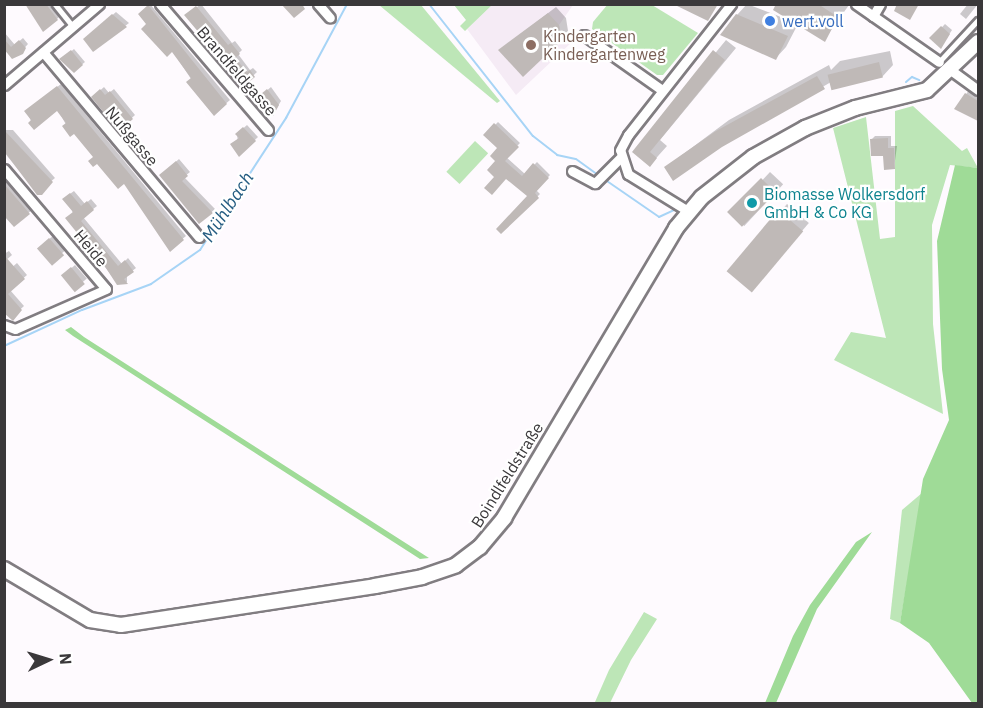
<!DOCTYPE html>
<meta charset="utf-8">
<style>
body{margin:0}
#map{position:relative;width:983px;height:708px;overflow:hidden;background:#fefafe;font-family:"IBM Plex Sans",sans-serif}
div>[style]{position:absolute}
.built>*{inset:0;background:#f5ebf5}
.green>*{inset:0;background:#bde6b7;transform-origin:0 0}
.forest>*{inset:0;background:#9fdb97}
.shadow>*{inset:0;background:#0003;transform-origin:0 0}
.stream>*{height:2px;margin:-1px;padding:0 1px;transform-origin:1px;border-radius:1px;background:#a7d4f6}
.building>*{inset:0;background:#bfb9b7;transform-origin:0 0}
.roads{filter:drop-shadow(2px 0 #817d81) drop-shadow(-2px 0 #817d81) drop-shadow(0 2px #817d81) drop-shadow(0 -2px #817d81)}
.lane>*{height:4.5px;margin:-2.25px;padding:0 2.25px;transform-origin:2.25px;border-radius:2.25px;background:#fff}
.street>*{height:9px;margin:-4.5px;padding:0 4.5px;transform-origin:4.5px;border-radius:4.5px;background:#fff}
.secondary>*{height:14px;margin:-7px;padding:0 7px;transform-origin:7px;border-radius:7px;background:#fff}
.dots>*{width:16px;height:16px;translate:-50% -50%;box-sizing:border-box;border:3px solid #fff;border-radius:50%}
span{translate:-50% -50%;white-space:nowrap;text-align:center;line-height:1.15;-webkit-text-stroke:4.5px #fff;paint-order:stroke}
.shop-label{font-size:16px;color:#366cbe}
.left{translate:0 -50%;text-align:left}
.education-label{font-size:16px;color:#785e54}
.street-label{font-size:16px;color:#3a383a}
.culture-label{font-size:16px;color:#0d838f}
.water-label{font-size:18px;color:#255d82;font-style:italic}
.frame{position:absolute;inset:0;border:6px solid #3a383a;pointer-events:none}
.north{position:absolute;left:18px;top:630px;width:60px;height:60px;-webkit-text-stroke:4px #fff;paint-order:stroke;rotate:86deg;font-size:16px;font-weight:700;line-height:24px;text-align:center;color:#3a383a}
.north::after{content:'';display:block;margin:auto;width:21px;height:27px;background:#3a383a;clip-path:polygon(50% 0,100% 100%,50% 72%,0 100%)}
</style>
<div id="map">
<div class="built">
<div style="clip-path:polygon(492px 5px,573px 5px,559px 25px,562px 40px,573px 41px,516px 95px,467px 29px)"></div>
</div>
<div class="green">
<div style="clip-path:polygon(608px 4px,652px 5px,698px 33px,663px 75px,657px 75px,592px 29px,593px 22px)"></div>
<div style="clip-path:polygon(379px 5px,421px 5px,500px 101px,497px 103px)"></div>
<div style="clip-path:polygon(454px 5px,492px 5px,465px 31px,460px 26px,466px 20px)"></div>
<div style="clip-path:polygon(913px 106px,962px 151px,967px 148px,978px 168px,950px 165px,932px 225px,933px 324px,943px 414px,834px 360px,851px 332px,886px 338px,833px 128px,866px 117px,880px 239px,895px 237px,895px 111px)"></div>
<div style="left:475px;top:141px;width:18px;height:42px;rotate:43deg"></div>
<div style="clip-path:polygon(922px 493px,916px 531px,900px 623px,890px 619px,902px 510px)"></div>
<div style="clip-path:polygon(644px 612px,657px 619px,631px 660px,610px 703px,598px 703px,595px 702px,609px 670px)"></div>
</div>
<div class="forest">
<div style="clip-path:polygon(955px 165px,978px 168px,978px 704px,972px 703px,929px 643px,900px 623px,923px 479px,949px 420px,942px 369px,937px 241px)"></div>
<div style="clip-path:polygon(71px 327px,84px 337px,429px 558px,420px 559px,73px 336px,65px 330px)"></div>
<div style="clip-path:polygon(872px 532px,817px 609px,776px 703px,765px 703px,793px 636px,810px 605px,856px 542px)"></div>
</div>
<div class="shadow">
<div style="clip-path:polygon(26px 4px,50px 4px,60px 16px,57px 19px)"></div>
<div style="clip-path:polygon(150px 4px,230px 100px,214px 114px,172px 50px,140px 14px)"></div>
<div style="clip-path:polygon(201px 4px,232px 43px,235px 41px,242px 50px,238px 54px,250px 70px,253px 68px,257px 72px,244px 84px,187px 15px)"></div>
<div style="clip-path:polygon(747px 4px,789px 20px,778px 4px,849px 5px,824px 40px,798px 24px,786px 47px,775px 59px,737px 15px)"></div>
<div style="clip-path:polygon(968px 4px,978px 4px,966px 19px,960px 14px)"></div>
<div style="clip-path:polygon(556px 7px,566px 18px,568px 31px,523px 74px,500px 50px)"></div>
<div style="clip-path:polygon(116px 12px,129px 23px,94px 50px,88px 36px)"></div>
<div style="clip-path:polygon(945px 24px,952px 30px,941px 47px,932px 38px)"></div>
<div style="clip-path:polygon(4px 32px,15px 45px,23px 38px,28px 44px,17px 56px,8px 51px,4px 54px)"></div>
<div style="clip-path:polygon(726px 40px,736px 48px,660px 140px,667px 146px,650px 165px,634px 152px)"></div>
<div style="clip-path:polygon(74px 49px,85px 62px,74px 71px,61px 60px)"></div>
<div style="clip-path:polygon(890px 51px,893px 65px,882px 77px,831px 82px,721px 146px,666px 167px,729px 120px,829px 65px,831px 70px,840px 61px)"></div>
<div style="clip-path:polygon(61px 84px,186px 236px,170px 249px,125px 182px,95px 157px,74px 132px,71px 134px,57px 108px,35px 128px,26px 111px)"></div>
<div style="clip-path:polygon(104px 87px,109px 93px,114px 89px,135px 115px,120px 129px,93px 97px)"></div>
<div style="clip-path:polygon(271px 87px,281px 101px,275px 111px,257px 99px)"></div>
<div style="clip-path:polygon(969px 90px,978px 97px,978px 119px,956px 109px)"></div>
<div style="clip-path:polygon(498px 122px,520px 143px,506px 157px,525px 174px,537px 162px,550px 175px,536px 190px,540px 194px,501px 232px,529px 196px,507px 177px,496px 177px,499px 148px,485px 135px)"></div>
<div style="clip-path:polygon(247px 125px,258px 137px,239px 155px,237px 134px)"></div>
<div style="clip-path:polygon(4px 130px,13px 130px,55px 178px,37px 193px,4px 152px)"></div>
<div style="clip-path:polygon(875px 136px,891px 136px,891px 146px,897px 146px,894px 168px,871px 140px)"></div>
<div style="clip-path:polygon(179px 159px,190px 172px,184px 177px,215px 209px,200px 222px,161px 175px)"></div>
<div style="left:770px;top:172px;width:18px;height:57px;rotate:43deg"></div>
<div style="clip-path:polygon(4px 177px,32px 210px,14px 225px,4px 209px)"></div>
<div style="clip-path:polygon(74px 191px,85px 204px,91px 199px,97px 206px,83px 217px,122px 264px,128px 258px,136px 268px,127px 275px,127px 282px,118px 284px,80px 234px,67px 196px)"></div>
<div style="left:787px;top:204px;width:29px;height:88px;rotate:41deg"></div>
<div style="left:53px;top:236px;width:19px;height:18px;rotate:51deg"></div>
<div style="clip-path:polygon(9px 251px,12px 255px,5px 261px,4px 254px)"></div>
<div style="clip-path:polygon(17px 263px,27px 275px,10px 290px,24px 306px,11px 318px,4px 311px,10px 269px)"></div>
<div style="left:75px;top:265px;width:18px;height:16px;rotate:49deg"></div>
</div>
<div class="stream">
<div style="left:429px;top:4px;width:168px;rotate:51.8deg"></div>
<div style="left:533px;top:136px;width:31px;rotate:38deg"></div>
<div style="left:557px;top:155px;width:19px;rotate:12deg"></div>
<div style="left:576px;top:159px;width:29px;rotate:36deg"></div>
<div style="left:906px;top:82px;width:8px;rotate:-40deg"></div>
<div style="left:912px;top:77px;width:8px;rotate:23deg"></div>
<div style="left:604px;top:179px;width:67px;rotate:34.6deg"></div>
<div style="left:659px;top:217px;width:17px;rotate:-25deg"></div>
<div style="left:4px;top:346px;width:86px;rotate:-24.8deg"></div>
<div style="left:82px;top:310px;width:74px;rotate:-20.6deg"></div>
<div style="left:151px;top:284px;width:60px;rotate:-34.8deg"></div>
<div style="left:200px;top:250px;width:158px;rotate:-56.9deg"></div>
<div style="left:286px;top:118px;width:129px;rotate:-61.8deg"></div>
</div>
<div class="building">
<div style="clip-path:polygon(25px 4px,46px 4px,58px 20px,43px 32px)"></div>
<div style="clip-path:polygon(281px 4px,302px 4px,305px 9px,294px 18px)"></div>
<div style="clip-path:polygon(673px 4px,718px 4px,708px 21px)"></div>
<div style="clip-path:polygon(776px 4px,818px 4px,838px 17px,825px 42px,773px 10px)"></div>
<div style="clip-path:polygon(897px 4px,919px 4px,910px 20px,894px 11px)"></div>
<div style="clip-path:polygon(148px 5px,227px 104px,214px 116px,186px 82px,191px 78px,172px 52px,167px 57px,141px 29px,146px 24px,138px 14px)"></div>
<div style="clip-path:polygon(196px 6px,228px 45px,231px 43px,240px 54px,235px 58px,247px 72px,250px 70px,255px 77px,244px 86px,184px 15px)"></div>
<div style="clip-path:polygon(548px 13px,559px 25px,562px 40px,523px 77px,498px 50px)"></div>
<div style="clip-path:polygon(112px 14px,127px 27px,93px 52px,83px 39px)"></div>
<div style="clip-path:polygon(736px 14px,788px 36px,776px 60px,720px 35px)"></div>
<div style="clip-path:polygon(941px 26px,950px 34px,941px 49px,929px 38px)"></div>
<div style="clip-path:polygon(4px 39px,11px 47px,19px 40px,26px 48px,23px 54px,12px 59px,4px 49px)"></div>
<div style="clip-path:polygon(71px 50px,83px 65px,74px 73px,59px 59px)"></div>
<div style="clip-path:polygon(713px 50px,725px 60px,650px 152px,657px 158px,650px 167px,632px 152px)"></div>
<div style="left:879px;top:62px;width:16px;height:53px;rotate:76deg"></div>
<div style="clip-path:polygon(817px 76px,825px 89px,722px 147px,673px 181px,664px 167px,716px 131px)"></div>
<div style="clip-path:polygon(57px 86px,184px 240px,170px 252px,124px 184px,118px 189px,97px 164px,93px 167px,88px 161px,93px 157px,74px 134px,70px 137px,62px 126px,66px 123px,57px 111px,34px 130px,28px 123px,31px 120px,24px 111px)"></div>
<div style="clip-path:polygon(100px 89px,105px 95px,110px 91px,133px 119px,119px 131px,91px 97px)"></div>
<div style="clip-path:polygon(267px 89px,279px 105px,273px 116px,255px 99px)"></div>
<div style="clip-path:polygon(965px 93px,978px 101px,978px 121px,954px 109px)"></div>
<div style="clip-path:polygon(494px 123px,519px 147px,505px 161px,522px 176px,533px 163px,549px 178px,535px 193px,539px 198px,501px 234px,496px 229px,527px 196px,506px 179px,492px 195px,484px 188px,494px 177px,487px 170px,495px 161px,490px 156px,497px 148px,483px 135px)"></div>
<div style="clip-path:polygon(243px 127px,256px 141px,239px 157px,230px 144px,239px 138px,235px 134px)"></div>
<div style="clip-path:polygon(4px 130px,53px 182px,42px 195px,37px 195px,4px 151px)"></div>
<div style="clip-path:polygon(888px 138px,888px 148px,894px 148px,895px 169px,884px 170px,883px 156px,871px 156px,870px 139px)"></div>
<div style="clip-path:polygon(176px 161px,188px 176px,182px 181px,213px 213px,199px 224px,159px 175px)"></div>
<div style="left:761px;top:178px;width:21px;height:48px;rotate:45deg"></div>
<div style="clip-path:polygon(4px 184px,30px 214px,14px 227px,4px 216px)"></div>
<div style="clip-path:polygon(70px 193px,81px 206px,87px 201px,94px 210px,81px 221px,118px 266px,125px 260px,134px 272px,124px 279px,128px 284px,117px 285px,104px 265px,101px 267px,75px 237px,78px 234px,65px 218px,73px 212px,62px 199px)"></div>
<div style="left:778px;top:210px;width:33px;height:80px;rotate:40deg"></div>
<div style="left:49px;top:238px;width:23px;height:16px;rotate:49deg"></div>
<div style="clip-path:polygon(4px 255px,25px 279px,8px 294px,22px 310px,13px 321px,4px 313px)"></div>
<div style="left:71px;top:267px;width:22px;height:13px;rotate:51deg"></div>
</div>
<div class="roads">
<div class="lane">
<div style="left:55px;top:4px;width:28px;rotate:51deg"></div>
<div style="left:939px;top:62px;width:57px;rotate:-47.1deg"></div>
</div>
<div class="street">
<div style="left:160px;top:4px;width:166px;rotate:49.4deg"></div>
<div style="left:318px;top:4px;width:18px;rotate:49deg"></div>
<div style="left:856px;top:4px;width:101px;rotate:34.9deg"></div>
<div style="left:873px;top:16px;width:14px;rotate:-60deg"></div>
<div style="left:584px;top:35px;width:95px;rotate:35.2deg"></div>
<div style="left:43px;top:52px;width:242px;rotate:49.9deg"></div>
<div style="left:952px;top:71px;width:32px;rotate:36deg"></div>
<div style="left:4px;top:85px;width:125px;rotate:-40.5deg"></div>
<div style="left:4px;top:169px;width:157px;rotate:49.6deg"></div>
<div style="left:106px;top:289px;width:99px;rotate:156.3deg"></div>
<div style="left:15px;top:329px;width:12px;rotate:-160deg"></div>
<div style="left:572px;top:171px;width:26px;rotate:28deg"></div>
<div style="left:595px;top:183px;width:35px;rotate:-45deg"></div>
<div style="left:688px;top:211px;width:70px;rotate:-148.3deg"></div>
<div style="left:628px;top:174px;width:25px;rotate:-108deg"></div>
<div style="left:620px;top:150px;width:17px;rotate:-62deg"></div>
<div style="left:628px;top:135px;width:167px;rotate:-51.8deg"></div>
</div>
<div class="secondary">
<div style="left:4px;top:569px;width:100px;rotate:30.7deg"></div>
<div style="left:90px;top:620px;width:31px;rotate:9deg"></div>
<div style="left:121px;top:625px;width:257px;rotate:-8.7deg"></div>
<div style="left:375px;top:586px;width:48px;rotate:-10.8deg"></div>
<div style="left:422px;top:577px;width:36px;rotate:-19deg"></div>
<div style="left:456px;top:565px;width:30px;rotate:-37deg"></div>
<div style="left:480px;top:547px;width:38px;rotate:-50deg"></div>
<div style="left:504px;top:518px;width:337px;rotate:-59.3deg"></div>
<div style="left:676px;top:228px;width:40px;rotate:-50deg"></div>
<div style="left:702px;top:197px;width:65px;rotate:-38.1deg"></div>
<div style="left:753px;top:157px;width:60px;rotate:-29.1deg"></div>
<div style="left:805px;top:128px;width:54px;rotate:-21.8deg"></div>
<div style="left:855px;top:108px;width:74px;rotate:-14deg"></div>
<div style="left:927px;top:90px;width:70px;rotate:-43.3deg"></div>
</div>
</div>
<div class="dots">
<div style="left:770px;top:21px;background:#3f7fe0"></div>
<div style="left:531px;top:45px;background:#8d6e63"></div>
<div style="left:752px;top:203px;background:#0f9aa8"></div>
</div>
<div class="shop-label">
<span class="left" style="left:782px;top:21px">wert.voll</span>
</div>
<div class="education-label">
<span class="left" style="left:543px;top:45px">Kindergarten<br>Kindergartenweg</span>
</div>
<div class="street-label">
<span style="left:237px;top:71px;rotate:49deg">Brandfeldgasse</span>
<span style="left:132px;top:136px;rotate:50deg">Nußgasse</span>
<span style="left:91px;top:248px;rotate:50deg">Heide</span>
<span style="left:507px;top:475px;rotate:-58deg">Boindlfeldstraße</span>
</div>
<div class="culture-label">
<span class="left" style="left:764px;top:203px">Biomasse Wolkersdorf<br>GmbH &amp; Co KG</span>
</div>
<div class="water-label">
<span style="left:228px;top:207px;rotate:-57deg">Mühlbach</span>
</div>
<div class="frame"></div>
<div class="north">N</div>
</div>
